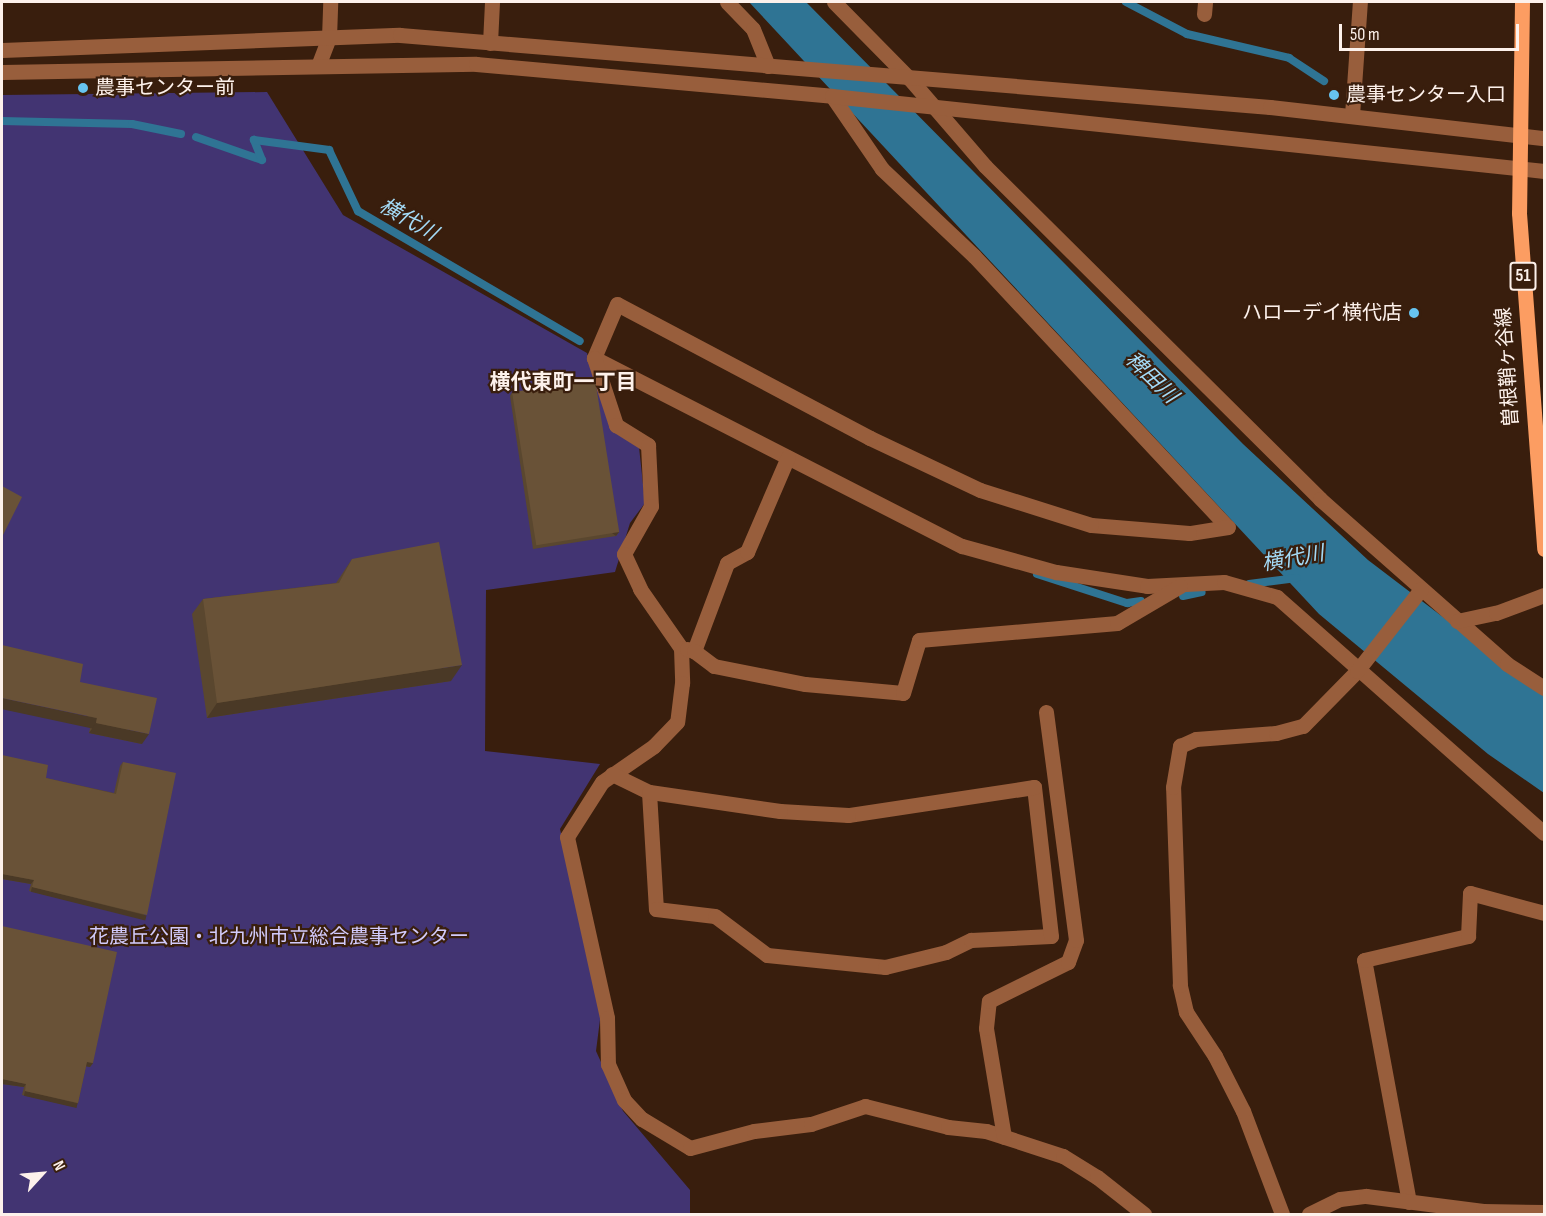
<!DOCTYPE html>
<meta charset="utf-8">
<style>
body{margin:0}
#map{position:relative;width:1546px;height:1216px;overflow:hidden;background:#391e0d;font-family:"Sofia Sans Condensed","Noto Sans JP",sans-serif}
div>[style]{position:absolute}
.green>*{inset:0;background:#423472}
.water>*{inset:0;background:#2f7494}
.stream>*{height:8px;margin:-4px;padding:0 4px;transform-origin:4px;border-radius:4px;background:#2f7494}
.minor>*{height:15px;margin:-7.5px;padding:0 7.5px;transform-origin:7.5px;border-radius:7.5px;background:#985e3c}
.tertiary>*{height:15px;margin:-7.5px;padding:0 7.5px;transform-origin:7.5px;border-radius:7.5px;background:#985e3c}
.primary>*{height:15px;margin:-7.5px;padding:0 7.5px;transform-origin:7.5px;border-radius:7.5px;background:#fc9d62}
.wall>*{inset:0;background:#5a472f}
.shaded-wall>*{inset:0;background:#4a3926;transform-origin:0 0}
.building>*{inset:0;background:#695237;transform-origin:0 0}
.dots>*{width:16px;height:16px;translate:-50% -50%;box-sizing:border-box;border:3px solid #391e0d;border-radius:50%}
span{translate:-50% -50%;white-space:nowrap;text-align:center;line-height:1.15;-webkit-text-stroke:4.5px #391e0d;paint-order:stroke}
.shield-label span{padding:2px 4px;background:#391e0d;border:2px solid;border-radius:4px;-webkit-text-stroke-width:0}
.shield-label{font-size:18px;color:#fdf1eb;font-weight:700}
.poi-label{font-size:20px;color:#fdf1eb}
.left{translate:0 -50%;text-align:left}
.right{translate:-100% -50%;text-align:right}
.street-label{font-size:20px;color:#fdf1eb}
.park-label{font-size:20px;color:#d2cbfc}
.water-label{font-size:21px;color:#a4dbf7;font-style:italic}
.neighbourhood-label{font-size:21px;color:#fdf1eb;font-weight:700}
.frame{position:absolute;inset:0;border:3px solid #fdf1eb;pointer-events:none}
.north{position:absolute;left:12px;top:1144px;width:60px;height:60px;-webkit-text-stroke:4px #391e0d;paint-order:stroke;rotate:64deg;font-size:16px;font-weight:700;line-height:24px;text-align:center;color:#fdf1eb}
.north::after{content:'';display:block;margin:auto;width:21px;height:27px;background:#fdf1eb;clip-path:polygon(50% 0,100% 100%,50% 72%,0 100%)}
.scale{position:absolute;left:1339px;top:24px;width:180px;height:27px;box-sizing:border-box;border:3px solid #fdf1eb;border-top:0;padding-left:8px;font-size:18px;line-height:21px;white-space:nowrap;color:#fdf1eb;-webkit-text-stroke:4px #391e0d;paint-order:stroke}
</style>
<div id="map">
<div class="green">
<div style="clip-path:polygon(267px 92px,343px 215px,587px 353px,608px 422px,639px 447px,645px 503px,630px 523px,615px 572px,486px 590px,485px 751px,600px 764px,560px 829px,601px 1012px,596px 1051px,623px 1111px,690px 1190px,690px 1214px,2px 1214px,2px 95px)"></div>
</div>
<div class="water">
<div style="clip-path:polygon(749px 2px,806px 2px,1243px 444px,1368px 560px,1544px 694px,1544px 793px,1488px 754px,1319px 614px)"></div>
</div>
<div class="stream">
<div style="left:1126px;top:2px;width:69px;rotate:27.7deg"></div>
<div style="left:1187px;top:34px;width:105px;rotate:13.2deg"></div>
<div style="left:1289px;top:58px;width:42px;rotate:33.3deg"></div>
<div style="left:2px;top:121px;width:130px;rotate:1.3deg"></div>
<div style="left:132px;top:124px;width:50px;rotate:11.5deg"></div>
<div style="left:196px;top:137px;width:70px;rotate:19.2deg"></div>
<div style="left:262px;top:160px;width:22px;rotate:-112deg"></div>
<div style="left:254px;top:140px;width:76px;rotate:7.6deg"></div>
<div style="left:329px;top:150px;width:68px;rotate:64.6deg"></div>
<div style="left:358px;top:211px;width:257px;rotate:30.4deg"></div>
<div style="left:1037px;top:574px;width:95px;rotate:17.9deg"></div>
<div style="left:1127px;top:603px;width:14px;rotate:-8deg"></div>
<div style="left:1249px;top:584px;width:48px;rotate:-7.1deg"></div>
<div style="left:1183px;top:596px;width:19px;rotate:-12deg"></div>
</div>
<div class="minor">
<div style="left:727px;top:2px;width:37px;rotate:46deg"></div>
<div style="left:753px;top:29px;width:40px;rotate:68deg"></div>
<div style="left:834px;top:2px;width:108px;rotate:45.4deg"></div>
<div style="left:910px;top:79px;width:115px;rotate:49.2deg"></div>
<div style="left:985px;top:166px;width:472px;rotate:44.8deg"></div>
<div style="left:1320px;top:499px;width:249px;rotate:41.4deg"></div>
<div style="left:1507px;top:664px;width:44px;rotate:33deg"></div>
<div style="left:1204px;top:14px;width:12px;rotate:-85deg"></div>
<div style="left:490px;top:43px;width:41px;rotate:-87.2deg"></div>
<div style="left:318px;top:66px;width:30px;rotate:-69deg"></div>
<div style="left:329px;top:38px;width:36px;rotate:-88deg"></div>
<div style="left:832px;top:96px;width:88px;rotate:55.6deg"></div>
<div style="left:882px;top:169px;width:127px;rotate:43.4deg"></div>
<div style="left:974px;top:256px;width:371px;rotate:46.9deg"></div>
<div style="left:1228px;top:527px;width:39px;rotate:171deg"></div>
<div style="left:1189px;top:533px;width:98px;rotate:-175.3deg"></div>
<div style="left:1091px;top:525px;width:116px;rotate:-162.5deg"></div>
<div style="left:980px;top:490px;width:122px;rotate:-154.7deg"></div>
<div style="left:870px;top:438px;width:286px;rotate:-152.1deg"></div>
<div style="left:617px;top:304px;width:59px;rotate:113.1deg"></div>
<div style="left:594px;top:358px;width:413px;rotate:27.1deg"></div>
<div style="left:962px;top:546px;width:98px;rotate:15.5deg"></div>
<div style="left:1056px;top:572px;width:92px;rotate:8.7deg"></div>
<div style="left:1147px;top:586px;width:77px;rotate:-3deg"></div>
<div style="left:1224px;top:582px;width:55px;rotate:15.8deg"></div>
<div style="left:1277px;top:597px;width:356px;rotate:41.5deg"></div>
<div style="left:1352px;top:115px;width:113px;rotate:-86deg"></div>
<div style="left:594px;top:358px;width:71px;rotate:71.8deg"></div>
<div style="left:616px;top:425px;width:38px;rotate:32deg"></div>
<div style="left:648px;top:445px;width:61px;rotate:87.2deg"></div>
<div style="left:651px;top:506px;width:55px;rotate:119.4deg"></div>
<div style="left:624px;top:554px;width:38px;rotate:65deg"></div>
<div style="left:640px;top:589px;width:72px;rotate:55.2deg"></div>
<div style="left:681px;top:648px;width:35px;rotate:88deg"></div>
<div style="left:682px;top:683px;width:39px;rotate:97deg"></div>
<div style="left:677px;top:722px;width:33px;rotate:134deg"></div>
<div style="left:654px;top:746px;width:63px;rotate:145.3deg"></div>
<div style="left:602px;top:782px;width:65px;rotate:122.5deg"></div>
<div style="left:567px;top:837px;width:185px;rotate:77.5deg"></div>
<div style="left:607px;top:1018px;width:46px;rotate:88.8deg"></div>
<div style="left:608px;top:1064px;width:39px;rotate:66deg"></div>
<div style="left:624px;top:1100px;width:26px;rotate:47deg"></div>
<div style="left:642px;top:1119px;width:56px;rotate:31.1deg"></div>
<div style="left:690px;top:1148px;width:66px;rotate:-14.9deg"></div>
<div style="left:754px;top:1131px;width:57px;rotate:-7deg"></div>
<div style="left:811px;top:1124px;width:57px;rotate:-18.4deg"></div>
<div style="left:865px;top:1106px;width:86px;rotate:14.2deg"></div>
<div style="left:948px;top:1127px;width:38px;rotate:6deg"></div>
<div style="left:986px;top:1131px;width:81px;rotate:18deg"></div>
<div style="left:1063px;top:1156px;width:40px;rotate:32deg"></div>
<div style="left:1097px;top:1177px;width:60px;rotate:38.2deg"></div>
<div style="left:1457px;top:621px;width:40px;rotate:-12deg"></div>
<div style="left:1496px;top:613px;width:51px;rotate:-20.6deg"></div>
<div style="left:687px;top:649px;width:7px;rotate:16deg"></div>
<div style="left:694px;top:651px;width:94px;rotate:-69.4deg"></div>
<div style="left:727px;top:563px;width:23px;rotate:-29deg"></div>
<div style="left:747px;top:552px;width:103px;rotate:-66.7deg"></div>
<div style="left:694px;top:651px;width:25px;rotate:37deg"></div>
<div style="left:714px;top:666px;width:93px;rotate:11.2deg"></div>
<div style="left:805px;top:684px;width:98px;rotate:5.2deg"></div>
<div style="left:903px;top:693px;width:55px;rotate:-73.2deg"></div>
<div style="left:919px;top:640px;width:199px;rotate:-4.9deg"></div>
<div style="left:1117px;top:623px;width:73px;rotate:-30.4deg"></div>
<div style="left:612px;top:774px;width:41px;rotate:25.9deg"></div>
<div style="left:649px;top:792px;width:117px;rotate:86.6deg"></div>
<div style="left:656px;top:909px;width:59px;rotate:6.8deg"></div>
<div style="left:715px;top:916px;width:65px;rotate:36.9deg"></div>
<div style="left:767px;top:955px;width:119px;rotate:5.8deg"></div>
<div style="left:885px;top:967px;width:63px;rotate:-13.8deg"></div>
<div style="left:946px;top:952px;width:28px;rotate:-26deg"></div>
<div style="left:971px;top:940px;width:80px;rotate:-2.9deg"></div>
<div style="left:1051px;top:936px;width:150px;rotate:-96.5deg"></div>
<div style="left:1034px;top:787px;width:188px;rotate:171.4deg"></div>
<div style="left:848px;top:815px;width:68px;rotate:-176.6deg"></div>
<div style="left:780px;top:811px;width:132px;rotate:-171.7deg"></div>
<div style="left:1004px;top:1137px;width:110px;rotate:-99.4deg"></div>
<div style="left:986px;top:1028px;width:27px;rotate:-84deg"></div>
<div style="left:989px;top:1001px;width:88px;rotate:-26.3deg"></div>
<div style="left:1068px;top:962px;width:23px;rotate:-70deg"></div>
<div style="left:1076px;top:940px;width:230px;rotate:-97.5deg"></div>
<div style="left:1409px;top:1202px;width:246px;rotate:-100.5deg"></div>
<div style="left:1364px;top:960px;width:107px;rotate:-13deg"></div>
<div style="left:1468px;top:936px;width:43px;rotate:-87.3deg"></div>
<div style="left:1470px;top:893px;width:77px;rotate:15.1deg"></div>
<div style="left:1282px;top:1214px;width:110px;rotate:-110.7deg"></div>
<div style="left:1243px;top:1111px;width:62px;rotate:-117deg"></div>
<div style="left:1215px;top:1056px;width:53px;rotate:-123.4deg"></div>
<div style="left:1186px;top:1012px;width:28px;rotate:-103deg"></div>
<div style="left:1180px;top:985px;width:198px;rotate:-92deg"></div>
<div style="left:1173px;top:787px;width:42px;rotate:-80.3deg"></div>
<div style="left:1180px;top:746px;width:17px;rotate:-24deg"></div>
<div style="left:1196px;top:739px;width:80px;rotate:-4.3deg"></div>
<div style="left:1276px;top:733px;width:28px;rotate:-15deg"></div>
<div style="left:1303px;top:726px;width:77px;rotate:-45.5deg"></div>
<div style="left:1357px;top:671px;width:104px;rotate:-52deg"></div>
<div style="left:1309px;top:1214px;width:34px;rotate:-26deg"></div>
<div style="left:1340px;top:1199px;width:26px;rotate:-7deg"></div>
<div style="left:1366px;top:1196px;width:118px;rotate:7.3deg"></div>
<div style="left:1483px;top:1211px;width:61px;rotate:0.9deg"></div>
</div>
<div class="tertiary">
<div style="left:2px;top:50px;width:398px;rotate:-2.2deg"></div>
<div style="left:400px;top:35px;width:873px;rotate:4.73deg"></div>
<div style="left:1270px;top:107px;width:276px;rotate:6.5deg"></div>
<div style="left:2px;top:72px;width:474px;rotate:-1deg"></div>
<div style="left:476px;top:64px;width:357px;rotate:5.1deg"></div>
<div style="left:832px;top:96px;width:716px;rotate:6.01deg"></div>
</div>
<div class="primary">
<div style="left:1522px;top:2px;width:211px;rotate:90.8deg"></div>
<div style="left:1519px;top:213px;width:337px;rotate:85.7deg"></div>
</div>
<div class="wall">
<div style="clip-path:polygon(512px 392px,619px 532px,616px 536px,533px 549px,510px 396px)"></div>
<div style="clip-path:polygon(352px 559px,451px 681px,207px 718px,192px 614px,203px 599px,336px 583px)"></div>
<div style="clip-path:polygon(80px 682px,142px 744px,89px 733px,90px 728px)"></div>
<div style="clip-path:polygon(2px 755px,46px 778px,114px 793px,120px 766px,123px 762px,145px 919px,29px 891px,31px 884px,2px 879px)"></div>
<div style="clip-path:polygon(2px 926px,93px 1063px,90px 1067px,86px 1066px,78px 1103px,75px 1107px,22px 1095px,24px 1087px,2px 1084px)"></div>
</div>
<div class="shaded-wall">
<div style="left:619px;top:532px;width:5px;height:85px;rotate:127deg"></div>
<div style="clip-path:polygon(462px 665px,451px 681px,207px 718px,217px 703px)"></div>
<div style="left:2px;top:698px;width:97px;height:11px;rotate:12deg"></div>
<div style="clip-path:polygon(96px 723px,149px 734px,142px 744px,89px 733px)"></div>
<div style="clip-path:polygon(2px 874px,34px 880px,31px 884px,2px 879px)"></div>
<div style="left:32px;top:887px;width:118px;height:5px;rotate:14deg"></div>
<div style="clip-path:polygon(87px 1062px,93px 1063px,90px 1067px,84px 1066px)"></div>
<div style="clip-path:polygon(2px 1079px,26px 1084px,24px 1087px,2px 1084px)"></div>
<div style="left:25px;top:1091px;width:54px;height:5px;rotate:13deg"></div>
</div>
<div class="building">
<div style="left:595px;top:379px;width:155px;height:84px;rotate:81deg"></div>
<div style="clip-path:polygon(2px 486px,22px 497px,2px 537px)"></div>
<div style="clip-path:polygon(439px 542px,462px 665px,217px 703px,203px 599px,339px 583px,352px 559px)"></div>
<div style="clip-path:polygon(2px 645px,83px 664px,80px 682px,157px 698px,149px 734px,96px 723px,97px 718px,2px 698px)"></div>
<div style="clip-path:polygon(2px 755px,48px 765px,46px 778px,116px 794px,123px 762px,176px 773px,147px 915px,32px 887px,34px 880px,2px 874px)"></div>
<div style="clip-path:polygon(2px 926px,117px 952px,93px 1063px,87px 1062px,78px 1103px,25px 1091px,26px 1084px,2px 1079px)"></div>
</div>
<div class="dots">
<div style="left:83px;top:88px;background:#67c4f0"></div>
<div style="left:1334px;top:95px;background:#67c4f0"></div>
<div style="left:1414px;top:313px;background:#67c4f0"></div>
</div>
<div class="shield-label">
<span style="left:1523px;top:276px">51</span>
</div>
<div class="poi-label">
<span class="left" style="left:95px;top:88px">農事センター前</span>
<span class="left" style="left:1346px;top:95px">農事センター入口</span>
<span class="right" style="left:1402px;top:313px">ハローデイ横代店</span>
</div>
<div class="street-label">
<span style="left:1508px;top:367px;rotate:-94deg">曽根鞘ヶ谷線</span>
</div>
<div class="park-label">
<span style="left:279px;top:937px">花農丘公園・北九州市立総合農事センター</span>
</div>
<div class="water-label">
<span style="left:408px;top:220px;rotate:30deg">横代川</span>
<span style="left:1151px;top:378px;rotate:44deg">稗田川</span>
<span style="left:1293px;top:559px;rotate:-10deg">横代川</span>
</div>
<div class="neighbourhood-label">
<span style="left:563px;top:383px">横代東町一丁目</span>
</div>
<div class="frame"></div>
<div class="north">N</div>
<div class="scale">50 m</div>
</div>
